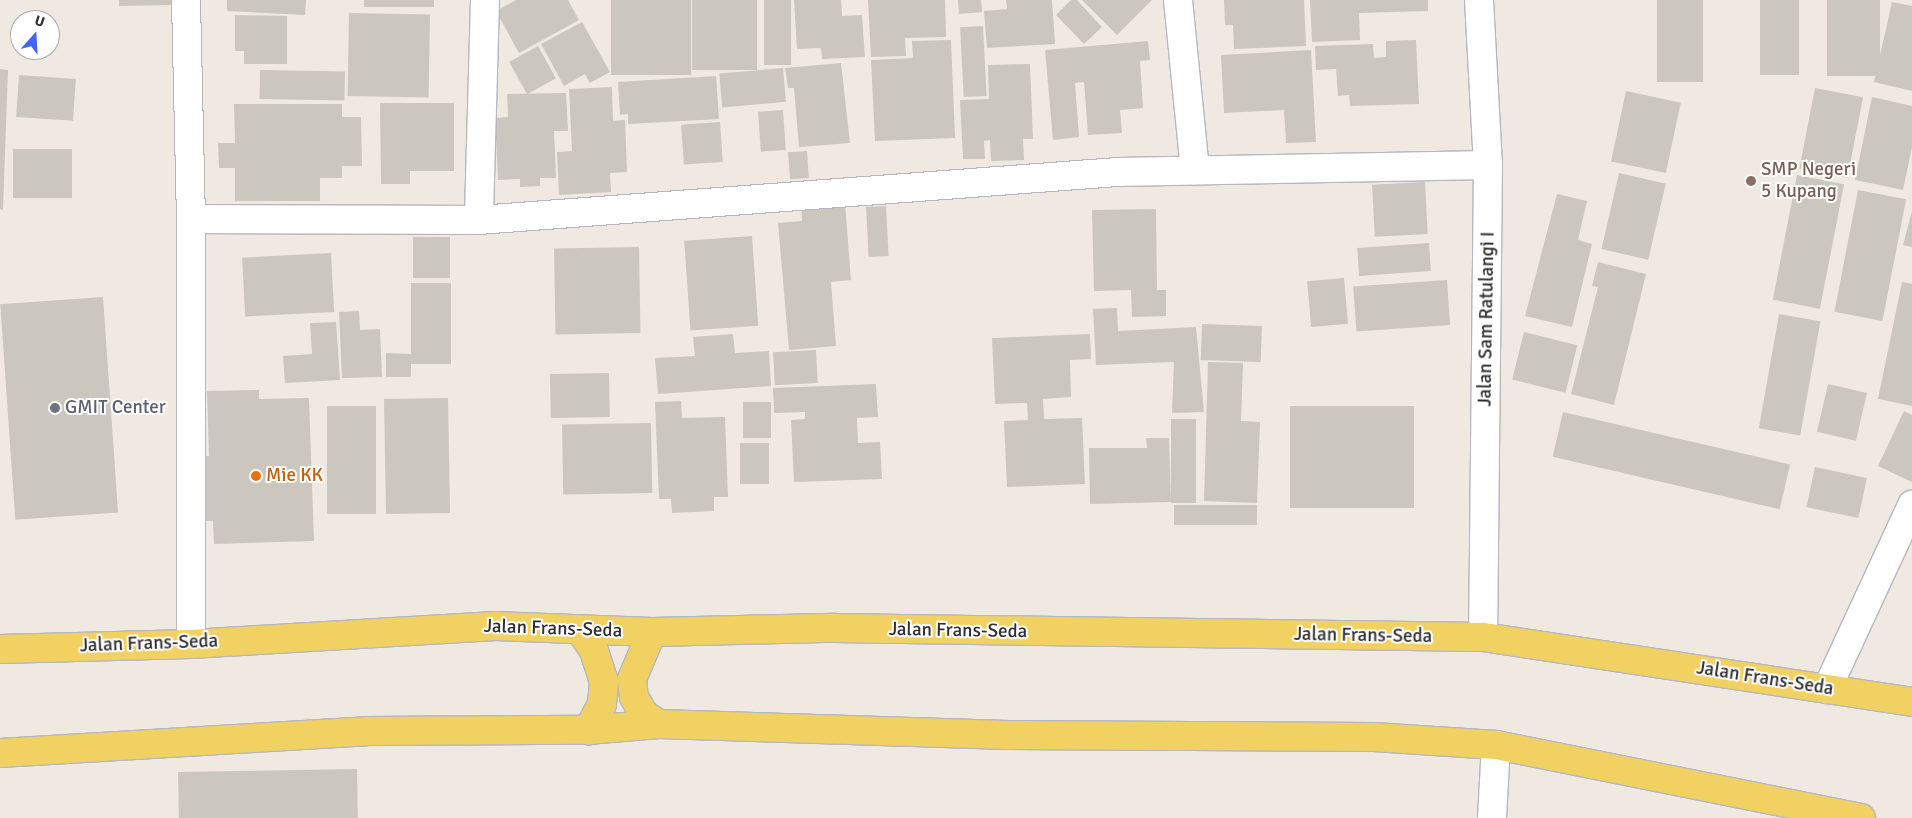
<!DOCTYPE html>
<style>
body{margin:0}
#map{position:relative;width:1912px;height:818px;overflow:hidden;background:#efe9e1;font-family:Signika,sans-serif}
div>[style]{position:absolute}
.building>*{inset:0;background:#cbc7bf;transform-origin:0 0}
.roads{filter:drop-shadow(1px 0 #b4b7c1) drop-shadow(-1px 0 #b4b7c1) drop-shadow(0 1px #b4b7c1) drop-shadow(0 -1px #b4b7c1)}
.minor>*{height:28px;margin:-14px;padding:0 14px;transform-origin:14px;border-radius:14px;background:#fff}
.secondary>*{height:28px;margin:-14px;padding:0 14px;transform-origin:14px;border-radius:14px;background:#fff}
.primary>*{height:28px;margin:-14px;padding:0 14px;transform-origin:14px;border-radius:14px;background:#f2d163}
.dots>*{width:14px;height:14px;translate:-50% -50%;box-sizing:border-box;border:2px solid #fff;border-radius:50%}
span{translate:-50% -50%;white-space:nowrap;text-align:center;line-height:1.15;-webkit-text-stroke:4px #fff;paint-order:stroke}
.education-label{font-size:19px;color:#785e54}
.left{translate:0 -50%;text-align:left}
.street-label{font-size:19px;color:#2e2e2e}
.worship-label{font-size:19px;color:#5b616d}
.food-label{font-size:19px;color:#c56008}
.north{position:absolute;left:10px;top:10px;width:50px;height:50px;box-sizing:border-box;background:#fff;border:1px solid #ababab;border-radius:50%;rotate:19deg;font-size:14px;font-weight:700;line-height:20px;text-align:center;color:#2e2e2e}
.north::after{content:'';display:block;margin:auto;width:18px;height:22px;background:#4264fb;clip-path:polygon(50% 0,100% 100%,50% 72%,0 100%)}
</style>
<div id="map">
<div class="building">
<div style="clip-path:polygon(119px 0,174px 0,174px 5px,119px 6px)"></div>
<div style="clip-path:polygon(227px 0,306px 0,305px 15px,227px 11px)"></div>
<div style="left:364px;top:0;width:70px;height:7px"></div>
<div style="clip-path:polygon(516px 0,568px 0,579px 20px,519px 53px,496px 11px)"></div>
<div style="left:611px;top:0;width:80px;height:75px"></div>
<div style="left:692px;top:0;width:65px;height:70px"></div>
<div style="left:764px;top:0;width:27px;height:65px"></div>
<div style="clip-path:polygon(794px 0,841px 0,842px 16px,862px 15px,865px 57px,822px 59px,821px 48px,797px 49px)"></div>
<div style="clip-path:polygon(868px 0,945px 0,946px 37px,905px 38px,906px 56px,871px 57px)"></div>
<div style="clip-path:polygon(958px 0,981px 0,982px 12px,959px 14px)"></div>
<div style="clip-path:polygon(1006px 0,1052px 0,1055px 44px,987px 48px,984px 11px,1007px 9px)"></div>
<div style="clip-path:polygon(1071px 0,1077px 0,1102px 27px,1084px 44px,1056px 15px)"></div>
<div style="clip-path:polygon(1082px 0,1152px 0,1117px 35px)"></div>
<div style="clip-path:polygon(1224px 0,1304px 0,1306px 46px,1234px 49px,1233px 25px,1225px 25px)"></div>
<div style="clip-path:polygon(1310px 0,1428px 0,1428px 11px,1359px 13px,1360px 40px,1312px 42px)"></div>
<div style="left:1657px;top:0;width:46px;height:82px"></div>
<div style="left:1760px;top:0;width:39px;height:75px"></div>
<div style="left:1827px;top:0;width:53px;height:76px"></div>
<div style="clip-path:polygon(1892px 2px,1912px 6px,1912px 91px,1874px 82px)"></div>
<div style="left:349px;top:13px;width:81px;height:83px;rotate:1deg"></div>
<div style="clip-path:polygon(235px 15px,287px 16px,287px 64px,244px 64px,244px 51px,235px 51px)"></div>
<div style="clip-path:polygon(582px 22px,610px 72px,590px 83px,585px 74px,564px 86px,541px 44px)"></div>
<div style="left:983px;top:26px;width:70px;height:23px;rotate:87deg"></div>
<div style="clip-path:polygon(951px 40px,955px 138px,875px 141px,871px 60px,913px 58px,912px 41px)"></div>
<div style="clip-path:polygon(1416px 40px,1419px 104px,1350px 106px,1349px 95px,1338px 96px,1336px 69px,1316px 70px,1315px 46px,1373px 44px,1374px 58px,1386px 57px,1386px 41px)"></div>
<div style="clip-path:polygon(1148px 41px,1150px 60px,1140px 61px,1143px 108px,1120px 110px,1122px 133px,1088px 135px,1084px 82px,1075px 83px,1079px 137px,1053px 140px,1045px 50px)"></div>
<div style="left:538px;top:46px;width:37px;height:33px;rotate:61deg"></div>
<div style="clip-path:polygon(1311px 50px,1316px 142px,1286px 143px,1284px 110px,1224px 113px,1221px 55px)"></div>
<div style="clip-path:polygon(841px 63px,850px 143px,799px 147px,794px 88px,788px 88px,785px 68px)"></div>
<div style="clip-path:polygon(1030px 64px,1033px 139px,1023px 139px,1024px 160px,991px 161px,990px 140px,984px 141px,985px 159px,963px 159px,960px 100px,989px 99px,988px 65px)"></div>
<div style="left:783px;top:68px;width:34px;height:64px;rotate:85deg"></div>
<div style="clip-path:polygon(0 69px,8px 70px,3px 210px,0 209px)"></div>
<div style="left:260px;top:70px;width:85px;height:29px;rotate:1deg"></div>
<div style="left:19px;top:75px;width:57px;height:42px;rotate:4deg"></div>
<div style="clip-path:polygon(716px 76px,719px 119px,628px 124px,628px 114px,620px 115px,618px 82px)"></div>
<div style="clip-path:polygon(612px 87px,613px 121px,625px 120px,627px 172px,610px 173px,611px 192px,559px 195px,557px 152px,572px 151px,569px 89px)"></div>
<div style="left:1815px;top:88px;width:49px;height:82px;rotate:11deg"></div>
<div style="left:1626px;top:91px;width:56px;height:72px;rotate:12deg"></div>
<div style="clip-path:polygon(566px 93px,568px 131px,554px 131px,556px 178px,540px 178px,540px 186px,520px 187px,520px 179px,498px 180px,495px 118px,508px 117px,507px 94px)"></div>
<div style="clip-path:polygon(1872px 97px,1912px 106px,1912px 147px,1903px 190px,1855px 180px)"></div>
<div style="clip-path:polygon(380px 103px,454px 103px,454px 171px,410px 171px,410px 184px,381px 184px)"></div>
<div style="clip-path:polygon(234px 104px,342px 104px,342px 117px,361px 117px,362px 166px,342px 166px,342px 178px,320px 178px,320px 201px,235px 201px,235px 168px,219px 168px,218px 143px,235px 143px)"></div>
<div style="left:783px;top:110px;width:40px;height:25px;rotate:86deg"></div>
<div style="left:720px;top:122px;width:40px;height:39px;rotate:86deg"></div>
<div style="left:13px;top:149px;width:59px;height:49px"></div>
<div style="left:807px;top:151px;width:27px;height:19px;rotate:86deg"></div>
<div style="left:1619px;top:173px;width:48px;height:78px;rotate:13deg"></div>
<div style="left:1797px;top:175px;width:48px;height:127px;rotate:11deg"></div>
<div style="left:1425px;top:182px;width:52px;height:53px;rotate:87deg"></div>
<div style="left:1858px;top:190px;width:49px;height:124px;rotate:11deg"></div>
<div style="clip-path:polygon(1557px 194px,1587px 201px,1578px 240px,1592px 244px,1572px 327px,1525px 316px)"></div>
<div style="clip-path:polygon(845px 203px,851px 280px,831px 282px,836px 346px,789px 350px,778px 223px,802px 221px,801px 206px)"></div>
<div style="left:886px;top:206px;width:50px;height:20px;rotate:87deg"></div>
<div style="clip-path:polygon(1156px 209px,1157px 290px,1166px 290px,1166px 316px,1132px 317px,1131px 290px,1094px 291px,1092px 210px)"></div>
<div style="clip-path:polygon(1912px 211px,1912px 247px,1903px 245px)"></div>
<div style="left:752px;top:236px;width:90px;height:68px;rotate:86deg"></div>
<div style="left:413px;top:237px;width:37px;height:41px"></div>
<div style="left:1429px;top:243px;width:28px;height:72px;rotate:86deg"></div>
<div style="left:639px;top:247px;width:86px;height:85px;rotate:89deg"></div>
<div style="left:331px;top:253px;width:59px;height:89px;rotate:87deg"></div>
<div style="clip-path:polygon(1598px 262px,1646px 274px,1614px 405px,1571px 394px,1598px 287px,1592px 286px)"></div>
<div style="left:1344px;top:278px;width:46px;height:37px;rotate:85deg"></div>
<div style="left:1447px;top:280px;width:45px;height:94px;rotate:86deg"></div>
<div style="clip-path:polygon(1902px 282px,1912px 284px,1912px 406px,1878px 399px)"></div>
<div style="clip-path:polygon(411px 283px,451px 283px,451px 364px,411px 364px,411px 377px,386px 377px,386px 353px,411px 354px)"></div>
<div style="left:103px;top:297px;width:216px;height:103px;rotate:86deg"></div>
<div style="clip-path:polygon(1117px 308px,1118px 331px,1196px 327px,1204px 412px,1172px 413px,1174px 362px,1096px 365px,1093px 309px)"></div>
<div style="clip-path:polygon(359px 311px,360px 330px,380px 329px,382px 377px,342px 378px,339px 312px)"></div>
<div style="left:1779px;top:314px;width:42px;height:116px;rotate:10deg"></div>
<div style="clip-path:polygon(336px 322px,340px 380px,285px 383px,283px 356px,312px 354px,310px 323px)"></div>
<div style="left:1202px;top:324px;width:60px;height:36px;rotate:2deg"></div>
<div style="left:1524px;top:332px;width:55px;height:49px;rotate:14deg"></div>
<div style="clip-path:polygon(733px 334px,735px 353px,769px 351px,771px 386px,658px 394px,655px 358px,695px 356px,693px 337px)"></div>
<div style="clip-path:polygon(1090px 334px,1091px 359px,1070px 360px,1071px 397px,1043px 399px,1044px 419px,1082px 418px,1085px 484px,1007px 487px,1004px 421px,1028px 420px,1027px 403px,995px 404px,992px 338px)"></div>
<div style="left:816px;top:350px;width:33px;height:43px;rotate:87deg"></div>
<div style="clip-path:polygon(1208px 362px,1243px 363px,1241px 421px,1260px 422px,1257px 503px,1204px 501px)"></div>
<div style="left:609px;top:373px;width:44px;height:59px;rotate:89deg"></div>
<div style="clip-path:polygon(876px 384px,878px 417px,857px 418px,858px 443px,880px 442px,882px 479px,794px 482px,791px 420px,805px 419px,805px 412px,774px 413px,773px 388px)"></div>
<div style="left:1828px;top:384px;width:40px;height:49px;rotate:13deg"></div>
<div style="clip-path:polygon(259px 390px,259px 399px,309px 398px,314px 541px,214px 544px,213px 521px,200px 521px,198px 456px,209px 456px,207px 391px)"></div>
<div style="left:448px;top:398px;width:115px;height:64px;rotate:89deg"></div>
<div style="clip-path:polygon(681px 401px,682px 418px,725px 417px,728px 497px,714px 497px,714px 511px,672px 513px,671px 499px,659px 499px,655px 402px)"></div>
<div style="left:743px;top:402px;width:28px;height:36px"></div>
<div style="left:327px;top:406px;width:49px;height:108px"></div>
<div style="left:1290px;top:406px;width:124px;height:102px"></div>
<div style="clip-path:polygon(1904px 411px,1912px 415px,1912px 482px,1878px 466px)"></div>
<div style="left:1563px;top:412px;width:233px;height:46px;rotate:13deg"></div>
<div style="left:1171px;top:419px;width:25px;height:84px"></div>
<div style="left:651px;top:423px;width:70px;height:89px;rotate:89deg"></div>
<div style="clip-path:polygon(1146px 438px,1169px 438px,1171px 502px,1090px 504px,1089px 448px,1147px 448px)"></div>
<div style="left:740px;top:443px;width:29px;height:41px"></div>
<div style="left:1815px;top:467px;width:53px;height:41px;rotate:12deg"></div>
<div style="left:1257px;top:505px;width:20px;height:83px;rotate:90deg"></div>
<div style="left:357px;top:769px;width:49px;height:179px;rotate:89deg"></div>
</div>
<div class="roads">
<div class="minor">
<div style="left:186px;top:0;width:219px;rotate:88.7deg"></div>
<div style="left:191px;top:219px;width:288px;rotate:0.2deg"></div>
<div style="left:485px;top:0;width:220px;rotate:91.6deg"></div>
<div style="left:479px;top:220px;width:641px;rotate:-4.3deg"></div>
<div style="left:1118px;top:172px;width:370px;rotate:-1.1deg"></div>
<div style="left:1178px;top:0;width:171px;rotate:84.3deg"></div>
<div style="left:191px;top:219px;width:425px;rotate:90deg"></div>
<div style="left:1827px;top:689px;width:203px;rotate:-65.2deg"></div>
<div style="left:1492px;top:818px;width:73px;rotate:-86.9deg"></div>
</div>
<div class="secondary">
<div style="left:1479px;top:0;width:165px;rotate:86.9deg"></div>
<div style="left:1488px;top:165px;width:472px;rotate:90.6deg"></div>
</div>
<div class="primary">
<div style="left:580px;top:630px;width:25px;rotate:56deg"></div>
<div style="left:594px;top:651px;width:32px;rotate:72deg"></div>
<div style="left:604px;top:681px;width:23px;rotate:95deg"></div>
<div style="left:602px;top:704px;width:30px;rotate:118deg"></div>
<div style="left:652px;top:632px;width:51px;rotate:113.1deg"></div>
<div style="left:632px;top:679px;width:18px;rotate:84deg"></div>
<div style="left:634px;top:697px;width:20px;rotate:60deg"></div>
<div style="left:644px;top:714px;width:18px;rotate:34deg"></div>
<div style="left:0;top:649px;width:191px;rotate:-1.5deg"></div>
<div style="left:191px;top:644px;width:305px;rotate:-3.4deg"></div>
<div style="left:495px;top:626px;width:157px;rotate:2.2deg"></div>
<div style="left:652px;top:632px;width:183px;rotate:-1.3deg"></div>
<div style="left:835px;top:628px;width:648px;rotate:0.8deg"></div>
<div style="left:1483px;top:637px;width:434px;rotate:8.6deg"></div>
<div style="left:0;top:753px;width:367px;rotate:-3.4deg"></div>
<div style="left:366px;top:731px;width:222px;rotate:-0.3deg"></div>
<div style="left:588px;top:730px;width:71px;rotate:-4.8deg"></div>
<div style="left:659px;top:724px;width:349px;rotate:1.8deg"></div>
<div style="left:1008px;top:735px;width:366px;rotate:0.3deg"></div>
<div style="left:1374px;top:737px;width:122px;rotate:3.8deg"></div>
<div style="left:1496px;top:745px;width:372px;rotate:11.3deg"></div>
</div>
</div>
<div class="dots">
<div style="left:1751px;top:181px;background:#8d6e63"></div>
<div style="left:55px;top:408px;background:#6b7280"></div>
<div style="left:256px;top:476px;background:#e8710a"></div>
</div>
<div class="education-label">
<span class="left" style="left:1761px;top:181px">SMP Negeri<br>5 Kupang</span>
</div>
<div class="street-label">
<span style="left:1487px;top:319px;rotate:-89deg">Jalan Sam Ratulangi I</span>
<span style="left:553px;top:629px;rotate:2deg">Jalan Frans-Seda</span>
<span style="left:958px;top:631px;rotate:1deg">Jalan Frans-Seda</span>
<span style="left:1363px;top:636px;rotate:1deg">Jalan Frans-Seda</span>
<span style="left:149px;top:644px;rotate:-2deg">Jalan Frans-Seda</span>
<span style="left:1765px;top:679px;rotate:9deg">Jalan Frans-Seda</span>
</div>
<div class="worship-label">
<span class="left" style="left:65px;top:408px">GMIT Center</span>
</div>
<div class="food-label">
<span class="left" style="left:266px;top:476px">Mie KK</span>
</div>
<div class="north">U</div>
</div>
